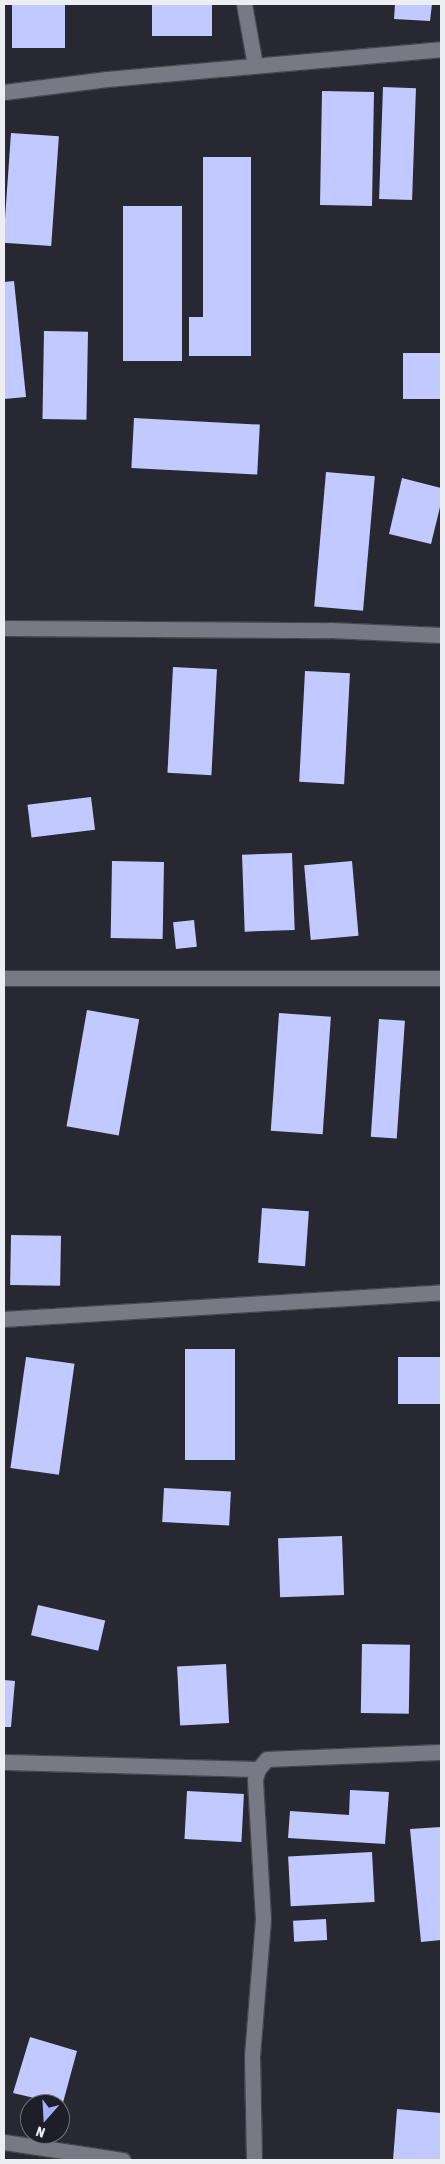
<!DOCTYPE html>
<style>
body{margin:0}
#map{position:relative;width:445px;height:2164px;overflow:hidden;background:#272831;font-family:"Asap Condensed",sans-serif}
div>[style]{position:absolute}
.building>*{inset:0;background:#c2c9fe;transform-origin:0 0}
.roads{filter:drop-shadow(1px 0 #45464e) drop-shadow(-1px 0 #45464e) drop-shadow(0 1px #45464e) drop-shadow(0 -1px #45464e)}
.minor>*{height:15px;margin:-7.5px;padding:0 7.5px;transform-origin:7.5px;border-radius:7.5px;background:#777984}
span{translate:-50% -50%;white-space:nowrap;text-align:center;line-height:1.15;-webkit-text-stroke:5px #1d1e27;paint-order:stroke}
.frame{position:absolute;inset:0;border:5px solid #edeef4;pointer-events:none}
.north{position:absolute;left:20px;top:2094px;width:50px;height:50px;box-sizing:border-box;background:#1d1e27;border:1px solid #707179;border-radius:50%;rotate:199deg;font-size:14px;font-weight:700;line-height:20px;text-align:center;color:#edeef4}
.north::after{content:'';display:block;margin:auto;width:18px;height:22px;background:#a8b0fc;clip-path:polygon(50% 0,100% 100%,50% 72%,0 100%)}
</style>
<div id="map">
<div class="building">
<div style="left:12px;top:4px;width:53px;height:44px"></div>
<div style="left:152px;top:4px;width:60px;height:32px"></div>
<div style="clip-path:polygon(395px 4px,432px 4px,430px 21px,394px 19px)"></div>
<div style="left:383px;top:87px;width:33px;height:112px;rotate:2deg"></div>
<div style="left:322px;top:91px;width:52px;height:114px;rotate:1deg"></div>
<div style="left:11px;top:133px;width:48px;height:110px;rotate:4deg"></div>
<div style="clip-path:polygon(203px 157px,251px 157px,251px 356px,189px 356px,189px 317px,203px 317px)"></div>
<div style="left:123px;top:206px;width:59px;height:155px"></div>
<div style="clip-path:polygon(14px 281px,26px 397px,4px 399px,4px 282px)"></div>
<div style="left:44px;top:331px;width:44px;height:88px;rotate:1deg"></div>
<div style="left:403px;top:353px;width:38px;height:46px"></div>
<div style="left:134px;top:418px;width:126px;height:50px;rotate:3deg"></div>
<div style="left:326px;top:472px;width:49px;height:135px;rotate:5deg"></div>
<div style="clip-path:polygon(402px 478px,441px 488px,441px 503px,431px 544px,389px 534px)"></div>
<div style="left:173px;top:667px;width:44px;height:106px;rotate:3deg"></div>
<div style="left:305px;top:671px;width:45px;height:111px;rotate:3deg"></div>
<div style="left:91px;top:797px;width:33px;height:64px;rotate:83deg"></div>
<div style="left:292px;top:853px;width:77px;height:50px;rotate:88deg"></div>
<div style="left:112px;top:861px;width:52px;height:77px;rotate:1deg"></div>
<div style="left:352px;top:861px;width:75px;height:48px;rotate:85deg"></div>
<div style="left:194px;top:920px;width:27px;height:21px;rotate:84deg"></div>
<div style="left:87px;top:1010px;width:53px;height:118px;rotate:10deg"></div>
<div style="left:279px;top:1013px;width:52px;height:118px;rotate:4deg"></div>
<div style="left:379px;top:1019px;width:26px;height:118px;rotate:4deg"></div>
<div style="left:262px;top:1208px;width:47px;height:55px;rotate:4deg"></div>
<div style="left:11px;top:1235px;width:50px;height:50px;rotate:1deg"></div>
<div style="left:185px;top:1349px;width:50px;height:111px"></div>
<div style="left:26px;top:1357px;width:49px;height:112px;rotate:8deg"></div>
<div style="left:441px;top:1357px;width:47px;height:43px;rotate:90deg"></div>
<div style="left:164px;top:1488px;width:67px;height:34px;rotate:3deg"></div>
<div style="left:342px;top:1536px;width:59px;height:64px;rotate:88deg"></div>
<div style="left:38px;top:1605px;width:69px;height:31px;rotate:13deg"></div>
<div style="left:362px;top:1644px;width:48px;height:69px;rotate:1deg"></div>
<div style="left:226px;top:1664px;width:59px;height:49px;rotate:87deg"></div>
<div style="clip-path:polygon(4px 1680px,15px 1681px,11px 1727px,4px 1727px)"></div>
<div style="clip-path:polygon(350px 1790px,389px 1792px,385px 1844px,288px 1838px,290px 1811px,349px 1815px)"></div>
<div style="left:187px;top:1791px;width:57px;height:48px;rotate:3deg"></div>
<div style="clip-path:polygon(441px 1827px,441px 1940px,421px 1942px,410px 1829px)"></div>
<div style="left:372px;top:1852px;width:50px;height:84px;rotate:87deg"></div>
<div style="left:326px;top:1919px;width:21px;height:33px;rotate:87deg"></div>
<div style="clip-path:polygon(30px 2037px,77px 2051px,61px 2110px,60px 2104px,13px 2093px)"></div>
<div style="clip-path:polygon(397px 2109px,441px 2113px,441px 2160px,393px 2160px)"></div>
</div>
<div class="roads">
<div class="minor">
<div style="left:244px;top:4px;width:62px;rotate:79.8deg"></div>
<div style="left:4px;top:92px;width:104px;rotate:-7.2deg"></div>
<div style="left:107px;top:79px;width:335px;rotate:-5.1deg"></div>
<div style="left:4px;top:628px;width:326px;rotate:0.4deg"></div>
<div style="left:330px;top:630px;width:111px;rotate:2.6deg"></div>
<div style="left:4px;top:978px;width:437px"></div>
<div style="left:4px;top:1319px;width:438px;rotate:-3.5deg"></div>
<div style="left:4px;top:1762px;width:254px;rotate:1.6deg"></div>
<div style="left:4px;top:2142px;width:120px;rotate:8.6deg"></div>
<div style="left:254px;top:2160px;width:104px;rotate:-91.1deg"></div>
<div style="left:252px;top:2056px;width:137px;rotate:-85.4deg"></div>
<div style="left:263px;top:1919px;width:140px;rotate:-93.3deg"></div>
<div style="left:255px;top:1779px;width:10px;rotate:-73deg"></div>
<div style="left:258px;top:1769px;width:13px;rotate:-48deg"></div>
<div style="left:267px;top:1759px;width:174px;rotate:-2.3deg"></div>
</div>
</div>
<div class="frame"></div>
<div class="north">N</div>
</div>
